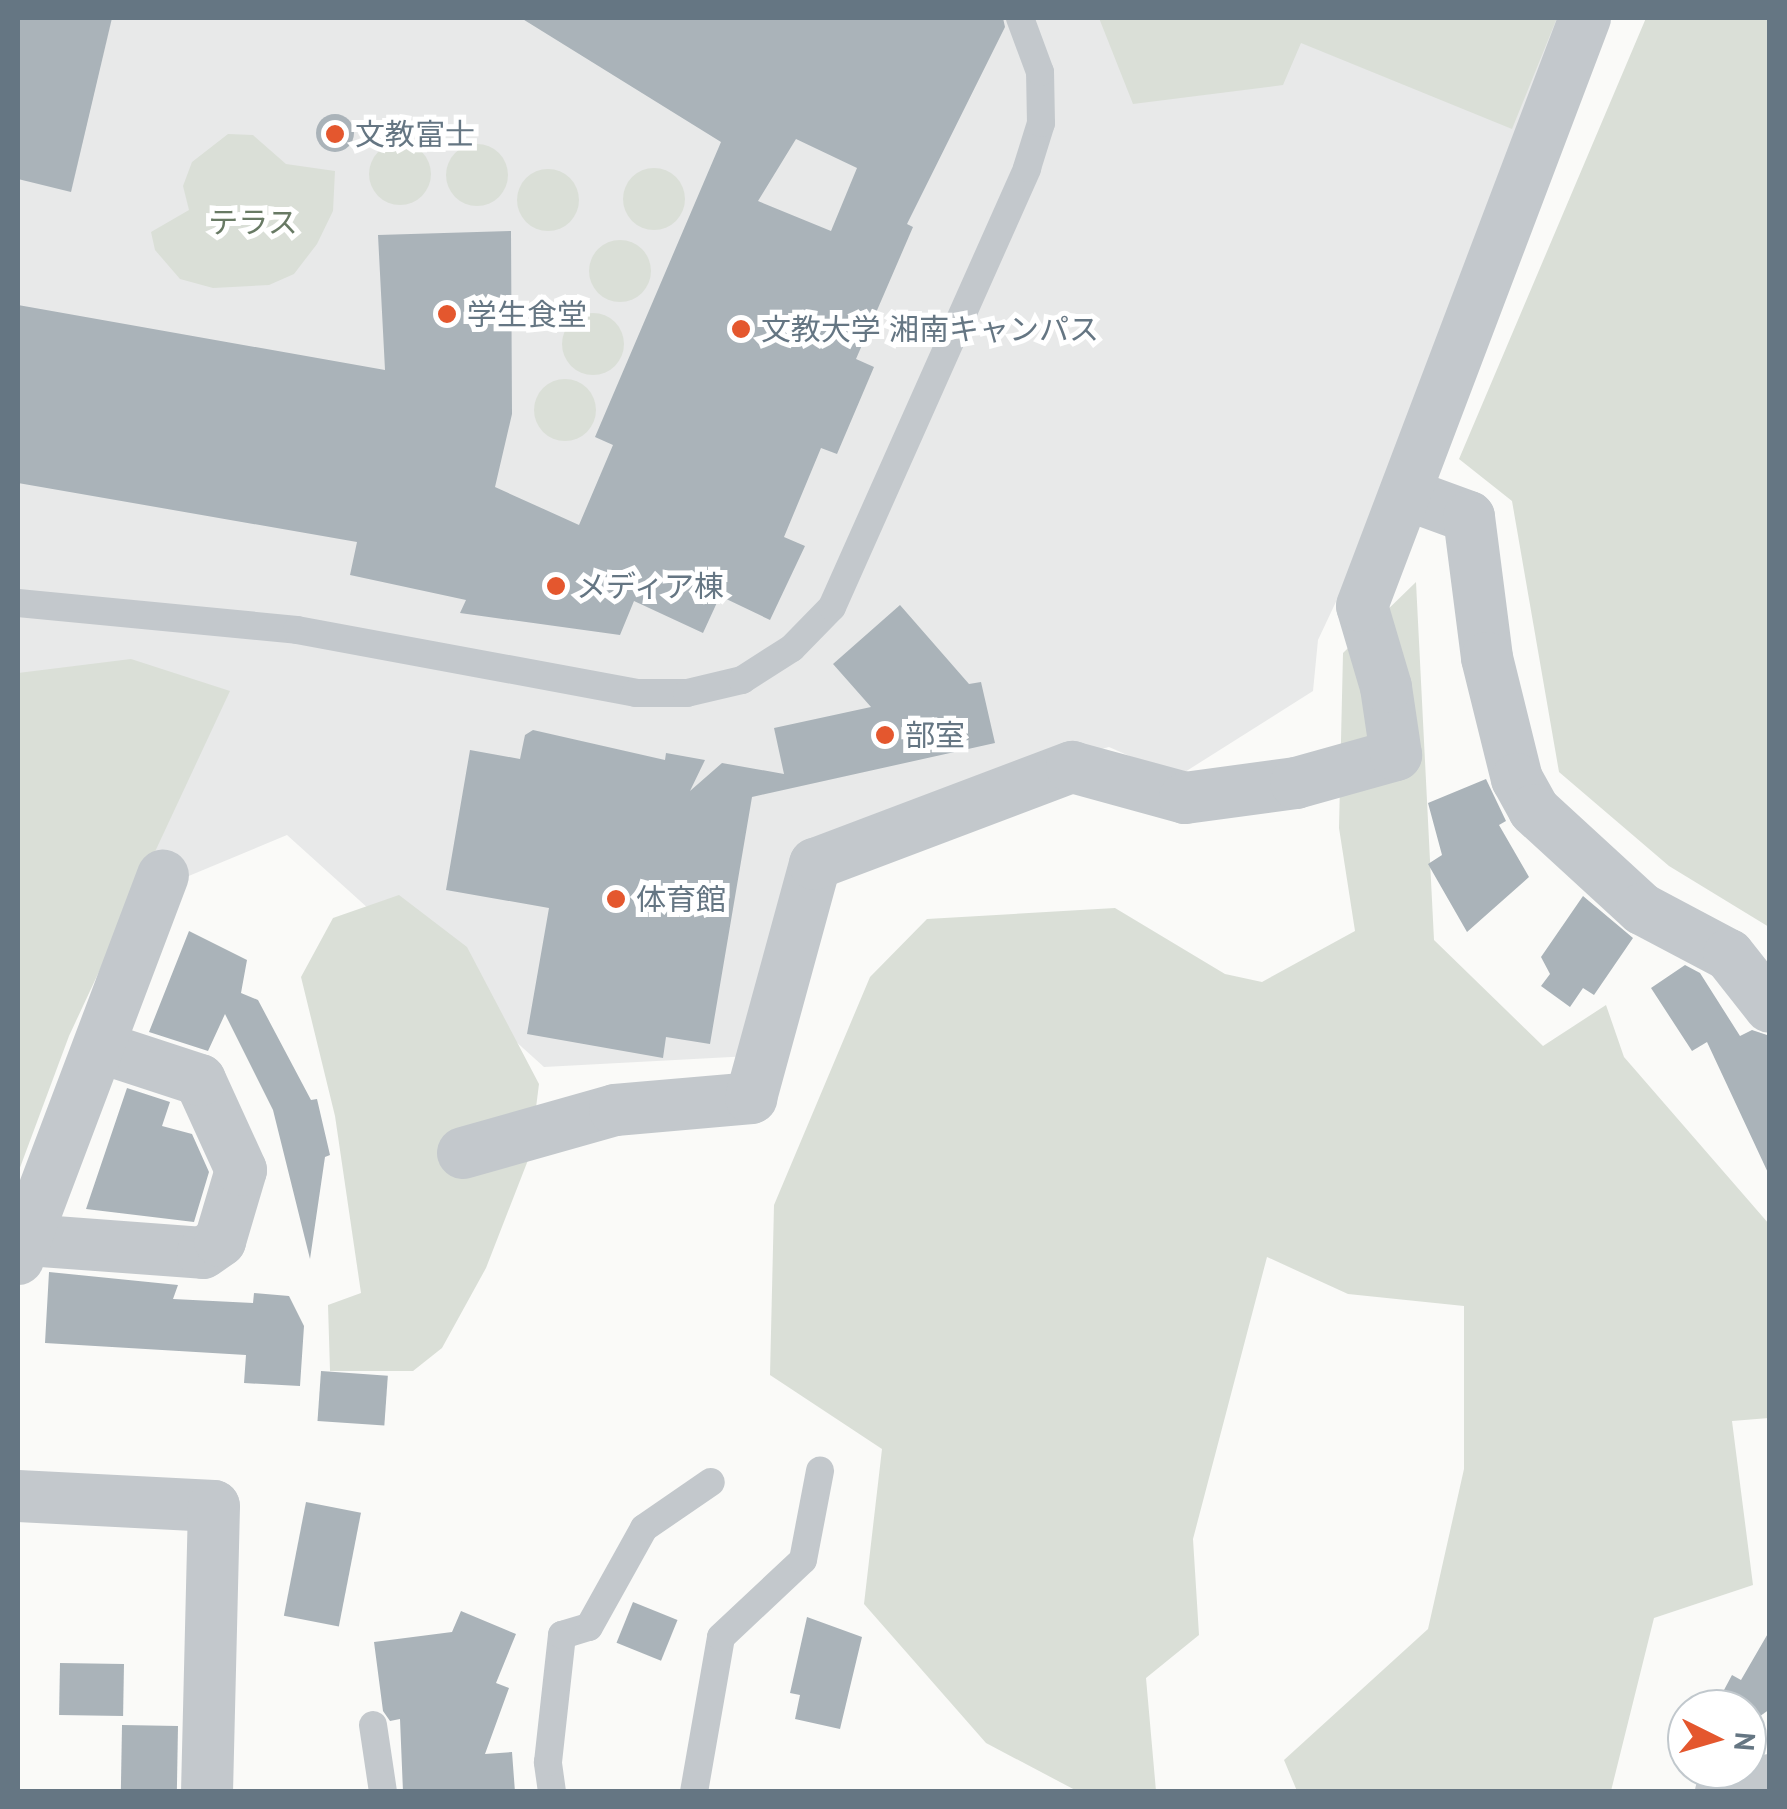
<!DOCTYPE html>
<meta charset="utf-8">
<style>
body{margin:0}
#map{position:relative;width:1787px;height:1809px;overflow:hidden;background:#fafaf8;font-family:"PT Sans","Noto Sans JP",sans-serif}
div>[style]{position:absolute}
.built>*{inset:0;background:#e8e9e9}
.green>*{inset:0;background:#dadfd7}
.round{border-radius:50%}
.building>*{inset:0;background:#aab3b9;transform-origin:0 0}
.service>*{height:28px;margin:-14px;padding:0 14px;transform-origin:14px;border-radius:14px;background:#c3c8cc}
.minor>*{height:52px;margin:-26px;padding:0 26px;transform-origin:26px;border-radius:26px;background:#c3c8cc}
.dots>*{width:28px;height:28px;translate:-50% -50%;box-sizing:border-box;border:5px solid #fff;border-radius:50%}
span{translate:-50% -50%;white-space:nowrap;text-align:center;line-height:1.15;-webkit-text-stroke:10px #fff;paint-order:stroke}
.poi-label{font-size:30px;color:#657683}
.left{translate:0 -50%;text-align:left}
.park-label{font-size:30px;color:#687a64}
.frame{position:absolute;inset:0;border:20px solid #657683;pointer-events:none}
.north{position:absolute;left:1667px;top:1689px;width:100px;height:100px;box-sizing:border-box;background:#fff;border:2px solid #c1c8cd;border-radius:50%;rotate:95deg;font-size:28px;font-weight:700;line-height:40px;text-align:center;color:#657683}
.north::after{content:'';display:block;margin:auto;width:35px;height:45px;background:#e4572e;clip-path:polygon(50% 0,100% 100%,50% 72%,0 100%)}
</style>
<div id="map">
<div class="built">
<div style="clip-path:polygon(18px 18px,1610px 18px,1318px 640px,1313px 691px,1177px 777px,1109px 747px,1032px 767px,816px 858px,770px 1055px,544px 1067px,287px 835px,18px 947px)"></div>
</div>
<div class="green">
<div style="clip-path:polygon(1099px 18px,1557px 18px,1512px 129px,1301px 43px,1283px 85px,1133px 104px)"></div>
<div style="clip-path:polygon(1646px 18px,1769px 18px,1769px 927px,1669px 866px,1559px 772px,1512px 501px,1459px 459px)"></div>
<div style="clip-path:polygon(228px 134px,253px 135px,286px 164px,335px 171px,333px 211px,317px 244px,294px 274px,269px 285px,213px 288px,180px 279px,155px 250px,151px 232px,189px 210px,183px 186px,192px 162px)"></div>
<div class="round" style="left:369px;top:143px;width:62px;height:62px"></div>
<div class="round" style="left:446px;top:144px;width:62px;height:62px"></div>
<div class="round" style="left:623px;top:168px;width:62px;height:62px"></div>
<div class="round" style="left:517px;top:169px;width:62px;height:62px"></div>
<div class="round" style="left:589px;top:240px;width:62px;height:62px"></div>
<div class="round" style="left:562px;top:313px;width:62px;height:62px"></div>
<div class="round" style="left:534px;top:379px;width:62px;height:62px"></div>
<div style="clip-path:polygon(1416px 582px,1434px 940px,1543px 1046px,1606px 1005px,1624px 1057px,1769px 1224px,1769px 1418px,1732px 1421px,1753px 1585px,1654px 1618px,1611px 1791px,1297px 1791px,1284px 1760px,1428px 1629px,1464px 1469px,1464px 1306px,1348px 1294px,1267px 1257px,1193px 1539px,1199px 1635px,1146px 1678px,1156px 1791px,1077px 1791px,986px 1743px,864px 1604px,882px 1449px,770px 1375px,774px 1205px,870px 977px,927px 919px,1115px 908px,1225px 974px,1262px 982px,1355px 931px,1339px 828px,1343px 653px)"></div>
<div style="clip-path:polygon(131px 659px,230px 691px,69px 1036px,18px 1173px,18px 673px)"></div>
<div style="clip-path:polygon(399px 895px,467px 947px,539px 1084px,530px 1155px,486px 1268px,442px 1348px,413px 1371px,330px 1371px,328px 1305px,361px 1293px,335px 1116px,301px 977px,333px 918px)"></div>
</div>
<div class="building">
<div style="clip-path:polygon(18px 18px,112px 18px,71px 192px,18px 179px)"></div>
<div style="clip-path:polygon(evenodd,521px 18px,1003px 18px,1005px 27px,907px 224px,913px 227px,856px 359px,874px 367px,837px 454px,821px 448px,784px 537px,805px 546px,770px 620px,720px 596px,703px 633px,634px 601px,620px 635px,460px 613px,466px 600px,350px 575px,357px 542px,18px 483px,18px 305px,385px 370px,378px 235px,511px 231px,512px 414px,495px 487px,579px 525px,613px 445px,595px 437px,721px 142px,521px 18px,796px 139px,857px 168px,831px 231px,758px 201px,796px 139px)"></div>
<div class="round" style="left:316px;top:114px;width:38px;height:38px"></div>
<div style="clip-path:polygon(900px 605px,969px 684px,981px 682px,995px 743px,752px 797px,710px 1044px,666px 1037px,663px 1058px,527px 1034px,549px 908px,446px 890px,470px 750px,520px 759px,525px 735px,533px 730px,665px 760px,666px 753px,705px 760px,690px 791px,722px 763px,784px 774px,774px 728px,871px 707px,833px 664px)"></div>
<div style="clip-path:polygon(1486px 779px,1506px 821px,1499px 825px,1529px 877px,1467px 932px,1428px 864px,1442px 855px,1428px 803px)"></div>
<div style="clip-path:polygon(1583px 896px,1633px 938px,1594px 995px,1583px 988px,1570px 1007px,1541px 986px,1550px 974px,1541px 957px)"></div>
<div style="clip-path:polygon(189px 931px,247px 960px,241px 993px,258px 1000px,311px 1100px,317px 1099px,330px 1155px,325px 1157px,310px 1259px,273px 1110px,225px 1014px,208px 1051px,149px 1032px)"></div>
<div style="clip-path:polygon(1685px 965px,1700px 973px,1740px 1036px,1752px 1030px,1770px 1036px,1770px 1177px,1707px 1042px,1692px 1051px,1651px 988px)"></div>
<div style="clip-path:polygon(127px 1088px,170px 1102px,162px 1126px,192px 1134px,209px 1172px,194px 1222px,86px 1209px)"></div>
<div style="clip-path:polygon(49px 1272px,178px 1285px,173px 1299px,253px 1303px,254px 1293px,289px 1296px,304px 1326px,300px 1386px,244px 1383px,246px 1355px,45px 1343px)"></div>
<div style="left:321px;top:1371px;width:67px;height:50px;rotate:4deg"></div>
<div style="left:306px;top:1502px;width:56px;height:116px;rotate:11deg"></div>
<div style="left:633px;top:1602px;width:48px;height:44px;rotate:22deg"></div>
<div style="clip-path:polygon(461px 1611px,516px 1634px,496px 1683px,509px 1688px,485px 1754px,512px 1752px,515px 1792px,403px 1792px,400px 1719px,390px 1721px,383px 1711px,374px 1642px,452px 1632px)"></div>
<div style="clip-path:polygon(807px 1617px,862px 1637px,840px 1729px,795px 1719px,800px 1695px,790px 1693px)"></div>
<div style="clip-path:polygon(1770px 1630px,1770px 1709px,1749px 1724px,1747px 1709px,1716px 1705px,1732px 1675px,1741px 1680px)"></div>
<div style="left:60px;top:1663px;width:64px;height:52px;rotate:1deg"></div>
<div style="left:178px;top:1726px;width:66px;height:56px;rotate:91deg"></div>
</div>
<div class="service">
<div style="left:18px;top:603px;width:280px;rotate:5.5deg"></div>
<div style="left:297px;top:630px;width:345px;rotate:10.5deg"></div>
<div style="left:636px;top:693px;width:51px"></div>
<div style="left:687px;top:693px;width:57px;rotate:-13.3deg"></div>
<div style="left:742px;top:680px;width:59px;rotate:-32.6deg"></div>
<div style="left:792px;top:648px;width:57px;rotate:-45.7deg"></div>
<div style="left:832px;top:607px;width:480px;rotate:-66deg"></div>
<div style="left:1027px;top:168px;width:47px;rotate:-72.7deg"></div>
<div style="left:1041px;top:123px;width:51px;rotate:-91.1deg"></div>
<div style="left:1040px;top:72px;width:58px;rotate:-110.3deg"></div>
<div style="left:373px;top:1725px;width:68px;rotate:81.5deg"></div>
<div style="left:552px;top:1792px;width:30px;rotate:-98deg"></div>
<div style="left:548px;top:1762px;width:128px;rotate:-83.7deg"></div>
<div style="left:562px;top:1635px;width:28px;rotate:-17deg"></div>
<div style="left:589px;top:1627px;width:113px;rotate:-60.9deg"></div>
<div style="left:644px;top:1528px;width:81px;rotate:-34.5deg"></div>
<div style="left:694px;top:1792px;width:157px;rotate:-80.1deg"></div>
<div style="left:721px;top:1637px;width:112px;rotate:-43.2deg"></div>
<div style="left:803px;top:1560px;width:91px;rotate:-79.2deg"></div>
</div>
<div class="minor">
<div style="left:1406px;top:494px;width:67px;rotate:20.1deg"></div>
<div style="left:1469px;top:517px;width:142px;rotate:82.7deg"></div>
<div style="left:1487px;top:658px;width:125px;rotate:76.1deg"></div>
<div style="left:1517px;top:779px;width:35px;rotate:61deg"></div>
<div style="left:1534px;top:810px;width:147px;rotate:42.5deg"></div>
<div style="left:1642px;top:909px;width:98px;rotate:27.9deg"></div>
<div style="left:1729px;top:955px;width:66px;rotate:51.7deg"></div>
<div style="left:463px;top:1153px;width:158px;rotate:-15.8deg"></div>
<div style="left:615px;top:1110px;width:137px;rotate:-5deg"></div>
<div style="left:751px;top:1098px;width:243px;rotate:-74.7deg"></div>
<div style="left:815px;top:864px;width:275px;rotate:-20.7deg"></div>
<div style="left:1072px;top:767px;width:117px;rotate:15.3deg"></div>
<div style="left:1185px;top:798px;width:112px;rotate:-7.7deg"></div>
<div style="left:1296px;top:783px;width:104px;rotate:-15.6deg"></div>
<div style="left:1396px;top:755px;width:69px;rotate:-98.4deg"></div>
<div style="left:1386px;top:687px;width:84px;rotate:-106.5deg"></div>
<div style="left:1362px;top:606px;width:629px;rotate:-69.23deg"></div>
<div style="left:28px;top:1240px;width:175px;rotate:4.2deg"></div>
<div style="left:203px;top:1253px;width:21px;rotate:-35deg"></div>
<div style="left:220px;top:1241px;width:74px;rotate:-73.5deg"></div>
<div style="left:241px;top:1170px;width:99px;rotate:-114.5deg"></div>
<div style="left:200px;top:1080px;width:106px;rotate:-161.9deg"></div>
<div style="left:18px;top:1259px;width:410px;rotate:-69.3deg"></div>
<div style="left:18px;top:1496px;width:196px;rotate:2.9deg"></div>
<div style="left:214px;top:1506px;width:286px;rotate:91.4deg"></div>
<div style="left:1721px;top:1792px;width:50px;rotate:-13.8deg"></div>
</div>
<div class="dots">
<div style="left:335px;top:134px;background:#e4572e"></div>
<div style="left:447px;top:314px;background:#e4572e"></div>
<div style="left:741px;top:329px;background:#e4572e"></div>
<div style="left:556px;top:586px;background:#e4572e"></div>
<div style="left:885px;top:735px;background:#e4572e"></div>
<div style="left:616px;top:899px;background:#e4572e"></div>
</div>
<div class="poi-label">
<span class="left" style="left:355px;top:134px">文教富士</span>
<span class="left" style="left:467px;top:314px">学生食堂</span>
<span class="left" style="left:761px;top:329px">文教大学 湘南キャンパス</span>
<span class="left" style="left:576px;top:586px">メディア棟</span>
<span class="left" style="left:905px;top:735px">部室</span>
<span class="left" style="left:636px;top:899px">体育館</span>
</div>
<div class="park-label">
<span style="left:253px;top:222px">テラス</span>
</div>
<div class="frame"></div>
<div class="north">N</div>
</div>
